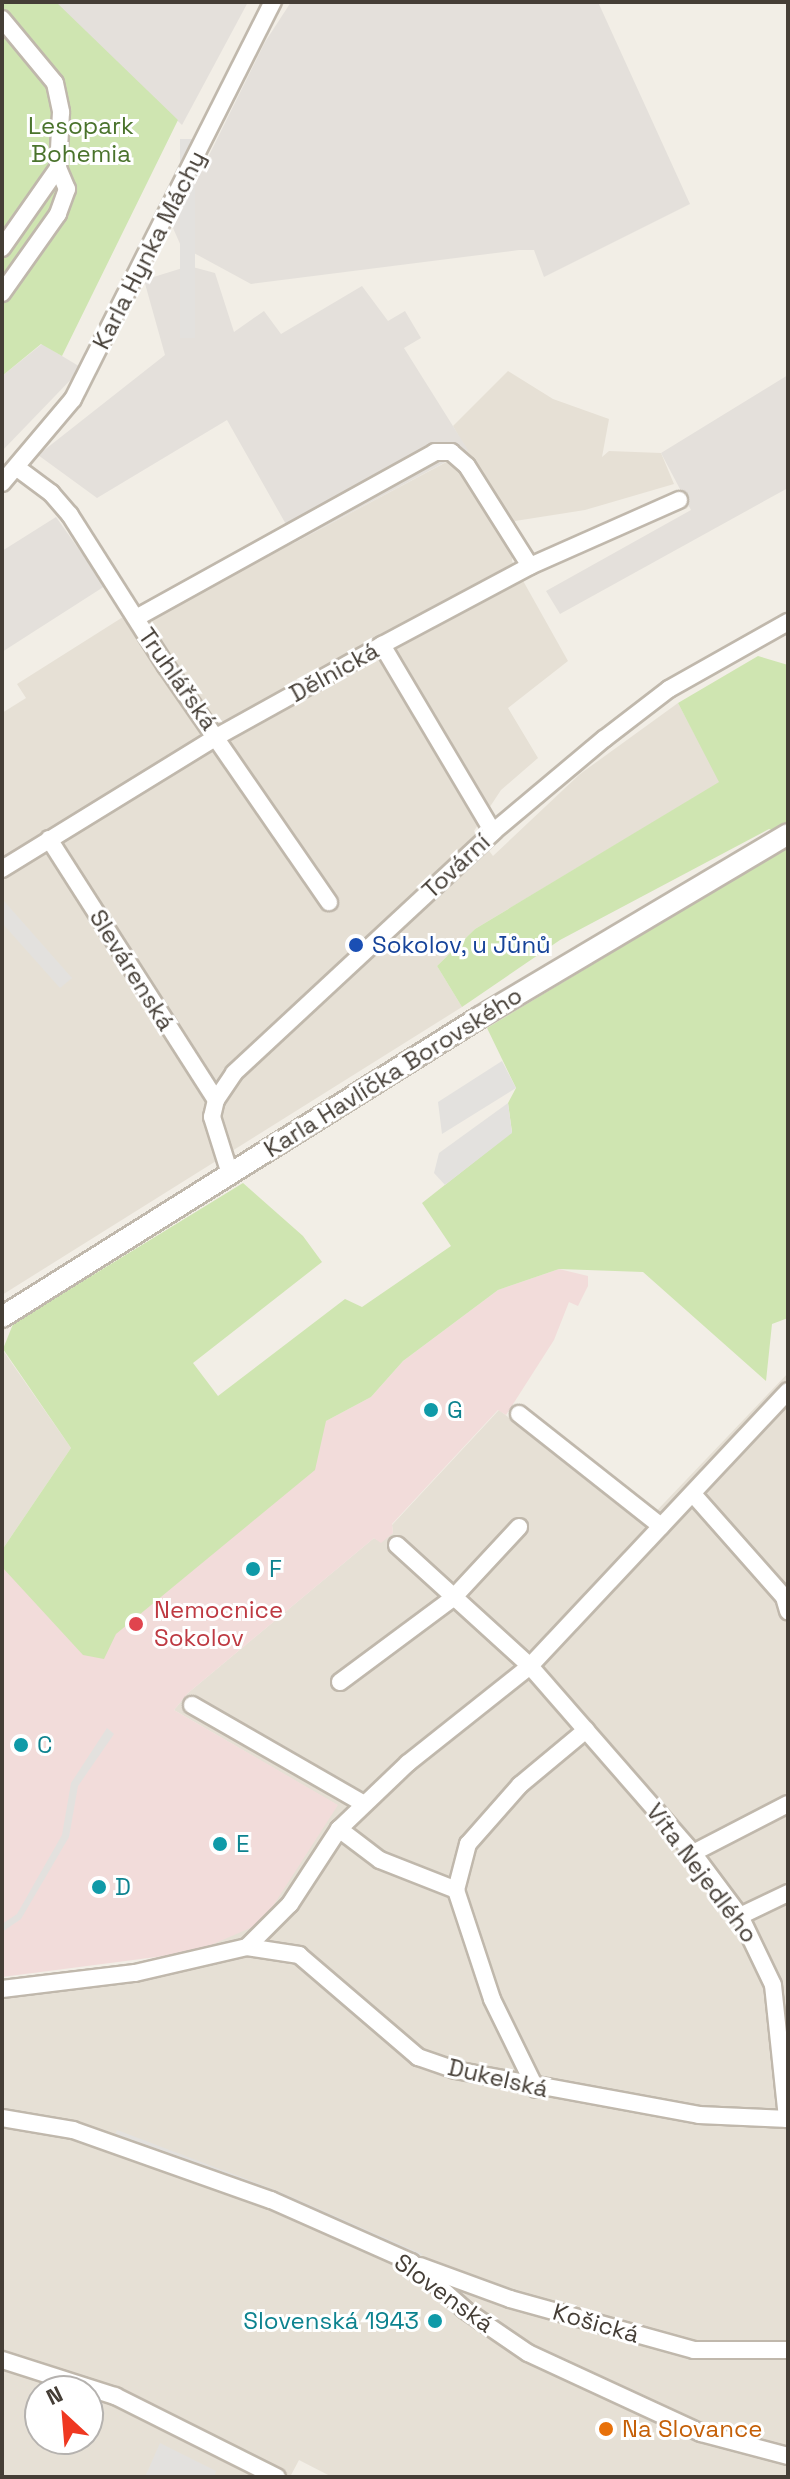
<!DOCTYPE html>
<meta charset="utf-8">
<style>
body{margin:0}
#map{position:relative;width:790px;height:2479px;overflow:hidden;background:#f2eee6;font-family:"Space Grotesk",sans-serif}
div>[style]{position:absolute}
.residential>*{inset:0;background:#e6e0d5}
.industrial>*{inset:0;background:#e4e0db}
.medical>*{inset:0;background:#f2dcda}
.green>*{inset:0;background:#cfe5b1}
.parking>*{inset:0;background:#e3e1de;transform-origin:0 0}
.roads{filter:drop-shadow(2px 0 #c0b8ac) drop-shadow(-2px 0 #c0b8ac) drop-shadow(0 2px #c0b8ac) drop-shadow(0 -2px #c0b8ac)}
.minor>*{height:16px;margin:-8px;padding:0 8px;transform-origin:8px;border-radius:8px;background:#fff}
.tertiary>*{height:20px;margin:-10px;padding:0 10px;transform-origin:10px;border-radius:10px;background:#fff}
.dots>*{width:22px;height:22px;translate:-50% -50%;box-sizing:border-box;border:4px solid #fff;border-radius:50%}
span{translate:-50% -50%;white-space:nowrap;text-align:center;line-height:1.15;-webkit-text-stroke:6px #fff;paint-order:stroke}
.park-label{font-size:24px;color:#4a732c}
.street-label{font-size:24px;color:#453e36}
.transit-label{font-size:24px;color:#164399}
.left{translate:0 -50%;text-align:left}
.culture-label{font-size:24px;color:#0d838f}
.right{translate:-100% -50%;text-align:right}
.health-label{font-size:24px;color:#be3a42}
.food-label{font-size:24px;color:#c56008}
.frame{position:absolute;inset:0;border:4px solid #453e36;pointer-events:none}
.north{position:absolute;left:24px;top:2375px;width:80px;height:80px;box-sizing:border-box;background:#fff;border:2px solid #b5b2af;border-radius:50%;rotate:334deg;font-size:22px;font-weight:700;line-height:32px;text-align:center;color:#453e36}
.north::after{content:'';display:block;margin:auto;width:28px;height:36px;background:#ef3821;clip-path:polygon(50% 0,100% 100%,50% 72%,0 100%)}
</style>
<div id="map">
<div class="residential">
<div style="clip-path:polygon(508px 371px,553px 399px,609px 419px,602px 457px,609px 451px,661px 453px,674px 484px,585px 510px,515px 521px,512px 561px,568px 661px,508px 708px,538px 758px,501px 790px,474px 831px,493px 856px,580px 774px,678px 703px,720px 782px,475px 929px,437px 966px,462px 1007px,2px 1295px,2px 713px,26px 698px,17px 684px,123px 617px,296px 542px,467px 451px,453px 426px)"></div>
<div style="clip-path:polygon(2px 1349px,71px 1448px,2px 1550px)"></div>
<div style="clip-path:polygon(evenodd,788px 1373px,788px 2477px,332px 2477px,299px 2460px,290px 2477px,2px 2477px,2px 1995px,195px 1952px,337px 1805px,174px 1710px,188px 1693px,374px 1538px,381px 1542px,393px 1533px,392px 1525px,499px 1410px,645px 1523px,788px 1373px,40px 2391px,88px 2391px,88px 2439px,40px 2439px,40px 2391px)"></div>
</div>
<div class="industrial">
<div style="clip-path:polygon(55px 2px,248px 2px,182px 125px)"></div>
<div style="clip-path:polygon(291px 2px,598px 2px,690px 204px,544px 277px,534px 250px,519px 250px,251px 284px,181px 246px,173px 228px,265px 42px)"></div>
<div style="clip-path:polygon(189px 266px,215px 273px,234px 332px,264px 311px,281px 334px,362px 286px,388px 321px,405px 311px,421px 338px,404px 348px,468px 450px,296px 542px,227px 420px,97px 498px,38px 455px,165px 355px,144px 280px)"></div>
<div style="clip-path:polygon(42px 344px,82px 368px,2px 451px,2px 376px)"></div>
<div style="clip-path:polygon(788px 375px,788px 488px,560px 614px,546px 591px,691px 510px,661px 453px)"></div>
<div style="clip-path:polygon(56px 517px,105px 586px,2px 652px,2px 551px)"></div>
</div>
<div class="medical">
<div style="clip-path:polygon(559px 1269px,588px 1276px,588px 1286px,578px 1306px,569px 1302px,554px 1340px,506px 1415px,498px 1410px,392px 1524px,393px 1533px,381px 1543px,374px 1538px,188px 1693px,174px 1710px,338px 1805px,262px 1923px,195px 1952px,2px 1977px,2px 1555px,326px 1421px,371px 1397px,403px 1361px,498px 1290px)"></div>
</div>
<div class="green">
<div style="clip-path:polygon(2px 2px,56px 2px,178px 120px,62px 356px,41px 344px,2px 376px)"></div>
<div style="clip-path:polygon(758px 656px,788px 665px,788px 1318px,772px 1324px,766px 1381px,643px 1272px,559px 1269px,498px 1290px,403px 1361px,371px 1397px,326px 1421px,315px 1470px,116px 1634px,104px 1659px,83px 1655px,2px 1567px,2px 1550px,71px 1448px,3px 1349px,13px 1324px,243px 1183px,303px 1236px,322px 1262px,193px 1363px,218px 1396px,345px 1299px,362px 1307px,451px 1246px,422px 1203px,512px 1132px,508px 1103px,516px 1088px,487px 1028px,758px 865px,785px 835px,769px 829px,560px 940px,462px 1007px,437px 966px,475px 929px,719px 782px,678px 703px)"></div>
</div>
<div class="parking">
<div style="left:180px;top:139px;width:15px;height:199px"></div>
<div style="clip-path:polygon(4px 901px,72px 978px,60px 988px,2px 923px)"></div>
<div style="clip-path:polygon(502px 1061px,516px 1088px,442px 1134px,438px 1102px)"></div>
<div style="clip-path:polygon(508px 1103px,512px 1133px,445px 1185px,434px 1173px,439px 1153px)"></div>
<div style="clip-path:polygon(107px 1728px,114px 1734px,78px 1786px,69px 1837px,21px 1919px,2px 1932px,2px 1924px,17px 1914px,62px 1835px,71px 1783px)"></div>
<div style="clip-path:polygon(117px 2130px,280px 2192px,422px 2254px,417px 2262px,114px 2138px)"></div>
<div style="clip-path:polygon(160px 2443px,216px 2471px,214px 2477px,145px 2477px)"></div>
</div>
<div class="roads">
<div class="minor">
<div style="left:2px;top:19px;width:83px;rotate:50.4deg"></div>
<div style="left:55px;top:83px;width:30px;rotate:78deg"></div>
<div style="left:61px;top:112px;width:56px;rotate:93.1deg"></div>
<div style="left:58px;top:168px;width:23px;rotate:67deg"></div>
<div style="left:67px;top:189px;width:27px;rotate:110deg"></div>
<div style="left:58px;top:214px;width:97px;rotate:125.3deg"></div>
<div style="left:2px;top:248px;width:98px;rotate:-55deg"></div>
<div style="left:16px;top:467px;width:44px;rotate:36.6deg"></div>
<div style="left:51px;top:493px;width:29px;rotate:49deg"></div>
<div style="left:70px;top:515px;width:179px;rotate:57.6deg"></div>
<div style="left:166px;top:666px;width:287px;rotate:55.4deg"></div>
<div style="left:2px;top:483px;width:110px;rotate:-49.8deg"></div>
<div style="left:73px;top:399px;width:445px;rotate:-63.3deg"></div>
<div style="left:136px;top:618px;width:342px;rotate:-29deg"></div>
<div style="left:435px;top:452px;width:16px"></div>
<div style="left:451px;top:452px;width:21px;rotate:41deg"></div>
<div style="left:467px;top:466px;width:118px;rotate:57.8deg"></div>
<div style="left:382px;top:645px;width:217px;rotate:59.3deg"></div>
<div style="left:49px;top:839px;width:310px;rotate:57.4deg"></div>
<div style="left:2px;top:869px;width:254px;rotate:-31.6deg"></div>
<div style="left:218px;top:736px;width:188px;rotate:-29deg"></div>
<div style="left:382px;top:645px;width:168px;rotate:-28.1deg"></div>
<div style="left:530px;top:566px;width:163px;rotate:-23.9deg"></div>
<div style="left:230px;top:1174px;width:60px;rotate:-107.5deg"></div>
<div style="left:212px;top:1117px;width:17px;rotate:-77deg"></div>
<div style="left:216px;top:1100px;width:32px;rotate:-56deg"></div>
<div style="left:234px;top:1073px;width:354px;rotate:-42.9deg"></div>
<div style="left:493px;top:832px;width:145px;rotate:-40deg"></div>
<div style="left:604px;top:739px;width:82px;rotate:-37.6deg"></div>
<div style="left:669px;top:689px;width:137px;rotate:-29.4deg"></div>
<div style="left:519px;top:1414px;width:181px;rotate:38.3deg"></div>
<div style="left:693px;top:1494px;width:137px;rotate:48.5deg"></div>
<div style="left:784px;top:1597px;width:15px;rotate:74deg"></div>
<div style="left:397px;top:1545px;width:180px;rotate:42.3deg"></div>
<div style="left:530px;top:1666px;width:248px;rotate:48.9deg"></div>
<div style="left:693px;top:1853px;width:79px;rotate:53.3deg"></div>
<div style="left:740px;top:1916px;width:76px;rotate:64.4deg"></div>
<div style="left:773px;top:1985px;width:135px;rotate:84deg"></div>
<div style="left:340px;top:1682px;width:141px;rotate:-36.6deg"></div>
<div style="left:453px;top:1598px;width:97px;rotate:-47.1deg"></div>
<div style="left:192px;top:1705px;width:198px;rotate:29.9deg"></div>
<div style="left:339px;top:1829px;width:51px;rotate:37.1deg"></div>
<div style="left:380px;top:1860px;width:82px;rotate:21.5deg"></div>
<div style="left:693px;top:1853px;width:107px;rotate:-27.3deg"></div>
<div style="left:740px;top:1916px;width:53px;rotate:-25.6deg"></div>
<div style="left:247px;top:1947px;width:61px;rotate:-45deg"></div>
<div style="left:290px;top:1904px;width:90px;rotate:-56.8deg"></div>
<div style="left:339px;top:1829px;width:95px;rotate:-43.7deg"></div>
<div style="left:408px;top:1763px;width:156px;rotate:-38.5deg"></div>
<div style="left:530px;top:1666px;width:377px;rotate:-46.8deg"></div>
<div style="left:2px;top:1989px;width:134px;rotate:-6.9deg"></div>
<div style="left:135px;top:1973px;width:115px;rotate:-13.1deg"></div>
<div style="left:247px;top:1947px;width:53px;rotate:8.7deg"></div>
<div style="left:299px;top:1955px;width:157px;rotate:40.6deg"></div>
<div style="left:418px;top:2057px;width:39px;rotate:19deg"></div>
<div style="left:455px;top:2070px;width:248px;rotate:10.4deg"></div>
<div style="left:699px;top:2115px;width:89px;rotate:2.6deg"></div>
<div style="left:536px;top:2089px;width:100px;rotate:-116.1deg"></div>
<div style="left:492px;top:1999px;width:115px;rotate:-108.3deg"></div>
<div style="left:456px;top:1890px;width:48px;rotate:-75.4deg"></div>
<div style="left:468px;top:1844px;width:79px;rotate:-48.6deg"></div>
<div style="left:520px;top:1785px;width:86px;rotate:-39.8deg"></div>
<div style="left:2px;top:2118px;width:72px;rotate:9.6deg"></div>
<div style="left:73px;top:2130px;width:210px;rotate:19.5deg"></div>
<div style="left:271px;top:2200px;width:153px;rotate:23.9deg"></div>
<div style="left:411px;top:2262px;width:72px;rotate:41.6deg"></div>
<div style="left:465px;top:2310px;width:76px;rotate:34.3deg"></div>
<div style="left:528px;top:2353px;width:191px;rotate:24.8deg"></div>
<div style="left:701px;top:2433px;width:90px;rotate:14.8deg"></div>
<div style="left:420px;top:2266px;width:96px;rotate:20.1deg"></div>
<div style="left:510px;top:2299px;width:191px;rotate:15.5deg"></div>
<div style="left:694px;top:2350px;width:94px"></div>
<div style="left:2px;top:2360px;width:119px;rotate:17.7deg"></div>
<div style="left:115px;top:2396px;width:181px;rotate:26.6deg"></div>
</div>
<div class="tertiary">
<div style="left:2px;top:1317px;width:564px;rotate:-32.11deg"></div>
<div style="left:480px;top:1017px;width:358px;rotate:-30.7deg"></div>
</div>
</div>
<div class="dots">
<div style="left:356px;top:945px;background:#1a4fb4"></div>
<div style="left:431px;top:1410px;background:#0f9aa8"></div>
<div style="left:253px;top:1569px;background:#0f9aa8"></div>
<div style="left:136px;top:1624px;background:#e0444e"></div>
<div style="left:21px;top:1745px;background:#0f9aa8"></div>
<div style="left:220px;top:1844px;background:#0f9aa8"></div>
<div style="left:99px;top:1887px;background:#0f9aa8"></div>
<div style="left:435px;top:2321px;background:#0f9aa8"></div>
<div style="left:606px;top:2429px;background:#e8710a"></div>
</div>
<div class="park-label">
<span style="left:81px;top:140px">Lesopark<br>Bohemia</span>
</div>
<div class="street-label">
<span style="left:149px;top:250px;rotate:-63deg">Karla Hynka Máchy</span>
<span style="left:334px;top:672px;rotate:-29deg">Dělnická</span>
<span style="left:178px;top:679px;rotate:55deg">Truhlářská</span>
<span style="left:456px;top:866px;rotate:-43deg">Tovární</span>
<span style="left:132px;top:970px;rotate:58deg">Slevárenská</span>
<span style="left:393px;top:1072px;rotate:-32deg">Karla Havlíčka Borovského</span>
<span style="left:702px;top:1873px;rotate:53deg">Víta Nejedlého</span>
<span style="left:498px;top:2078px;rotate:13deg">Dukelská</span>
<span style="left:444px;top:2293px;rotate:36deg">Slovenská</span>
<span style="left:596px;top:2323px;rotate:16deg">Košická</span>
</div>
<div class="transit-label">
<span class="left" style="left:372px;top:945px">Sokolov, u Jůnů</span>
</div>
<div class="culture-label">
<span class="left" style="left:447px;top:1410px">G</span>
<span class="left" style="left:269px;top:1569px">F</span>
<span class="left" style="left:37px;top:1745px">C</span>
<span class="left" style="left:236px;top:1844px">E</span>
<span class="left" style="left:115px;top:1887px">D</span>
<span class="right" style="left:419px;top:2321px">Slovenská 1943</span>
</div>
<div class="health-label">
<span class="left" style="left:154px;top:1624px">Nemocnice<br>Sokolov</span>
</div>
<div class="food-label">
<span class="left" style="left:622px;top:2429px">Na Slovance</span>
</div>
<div class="frame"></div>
<div class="north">N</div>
</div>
